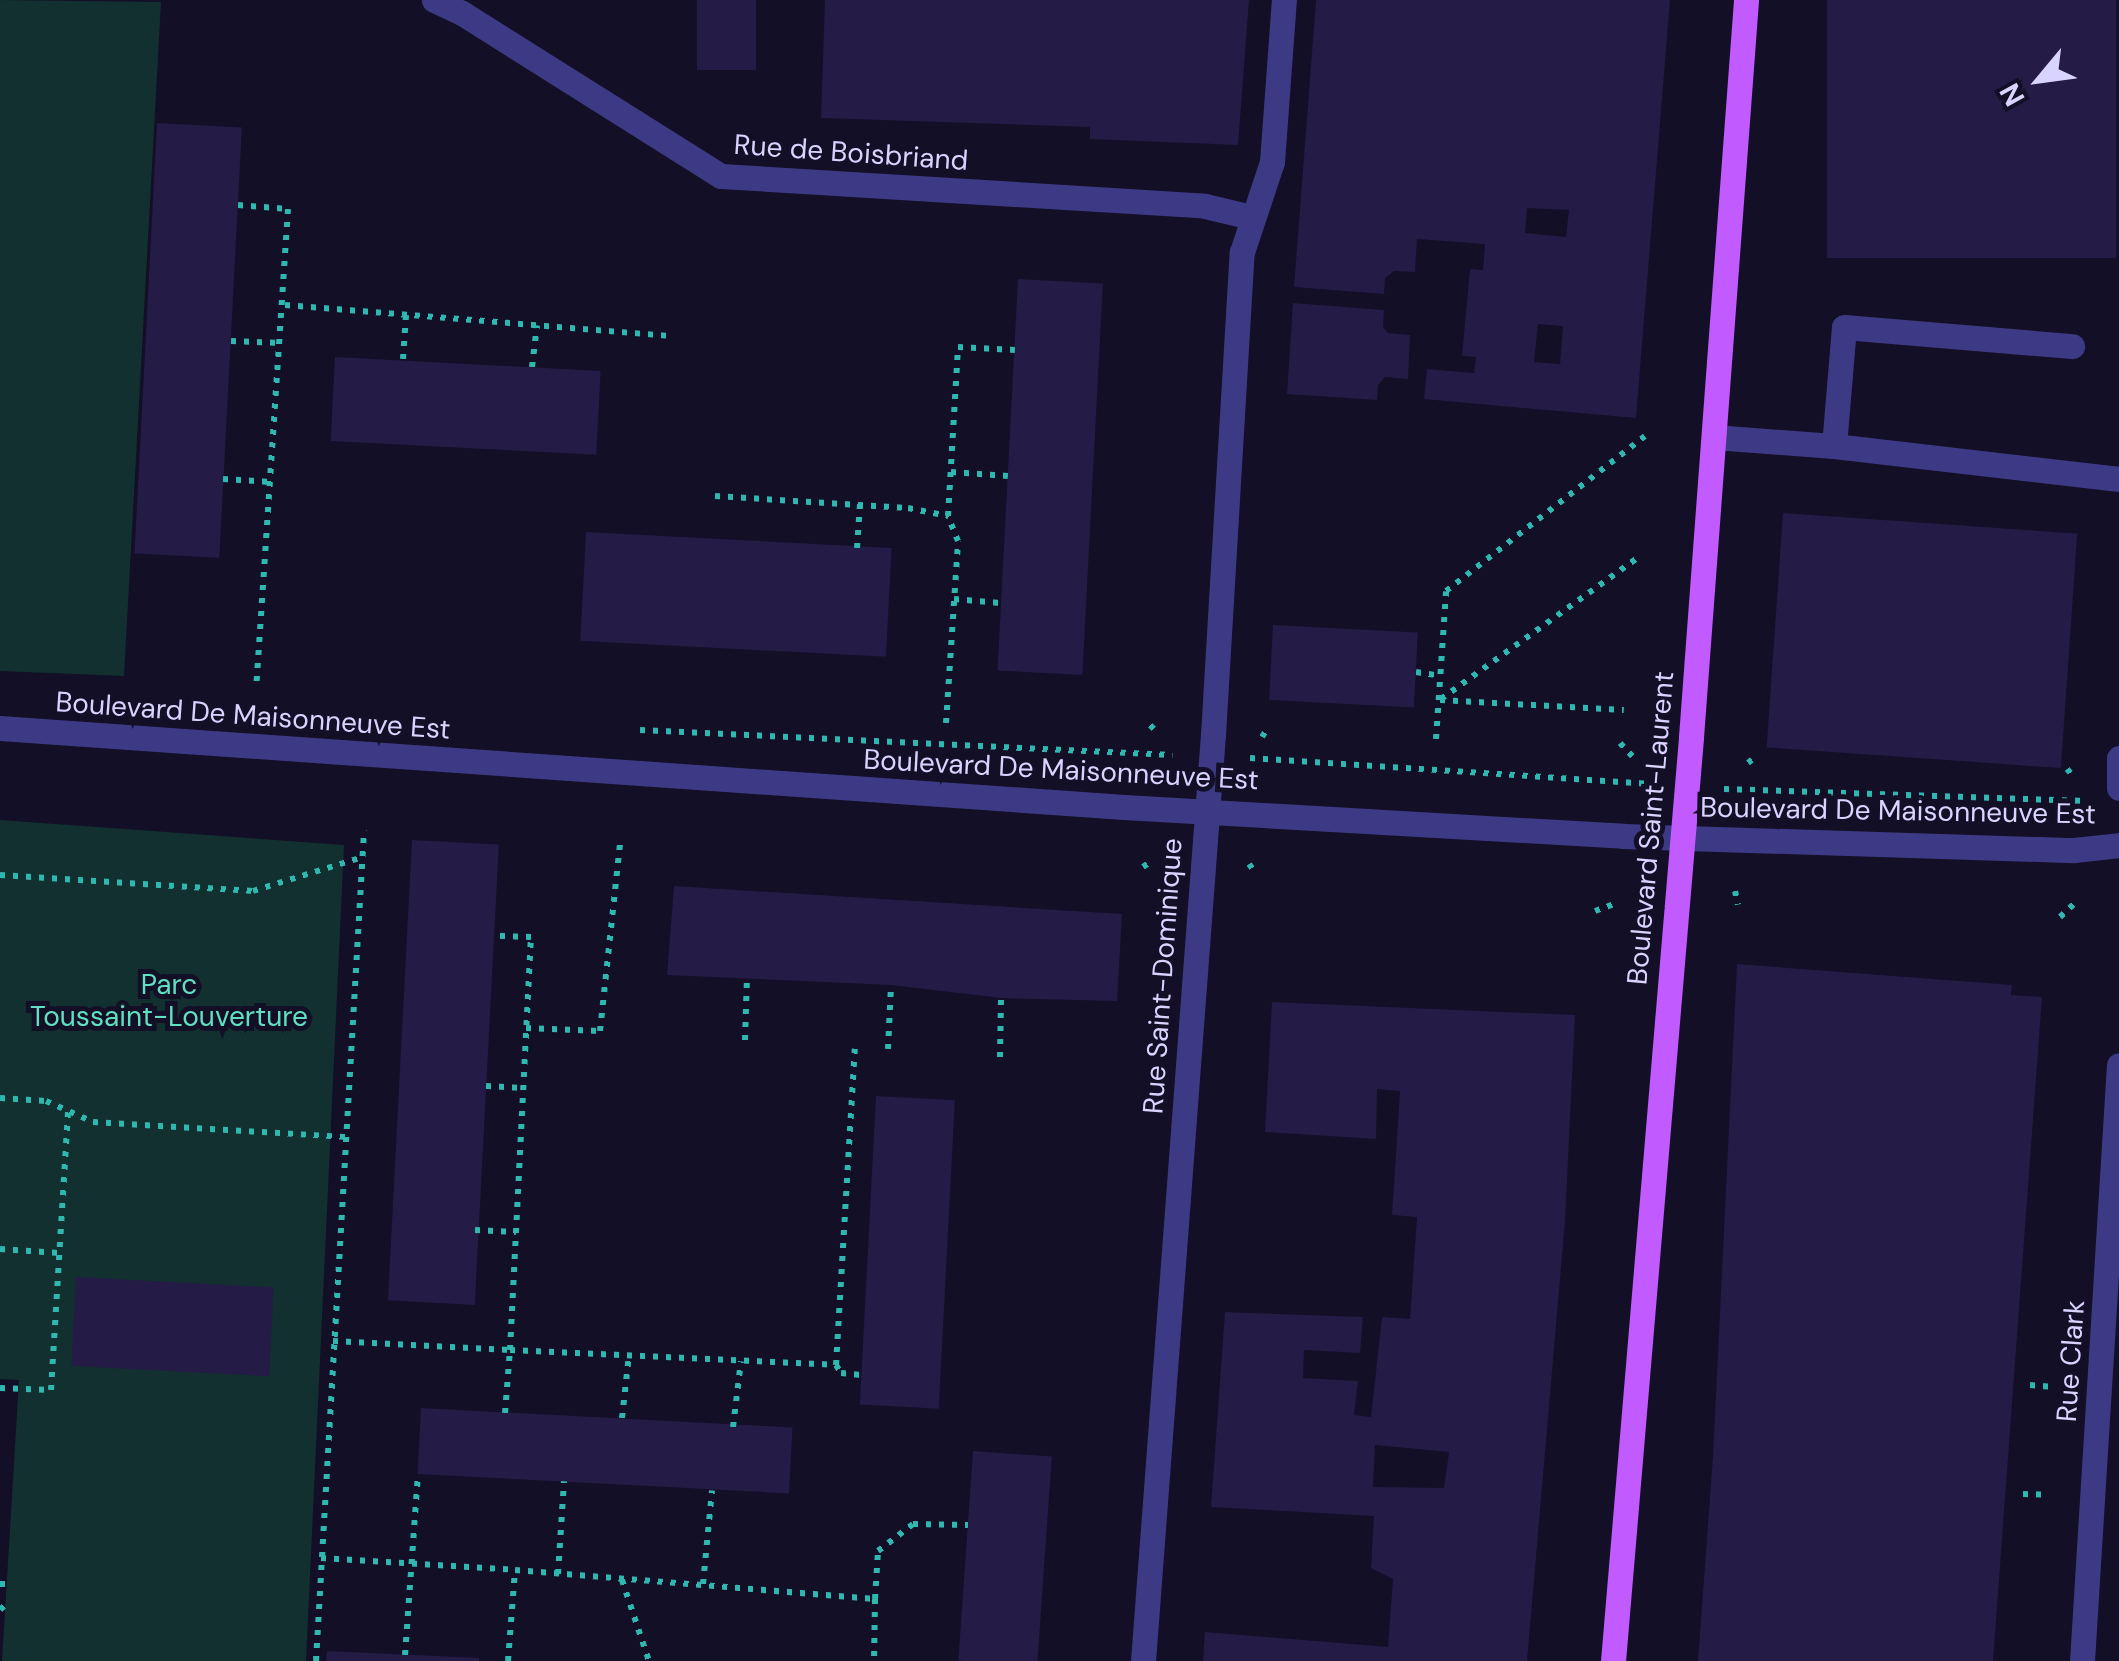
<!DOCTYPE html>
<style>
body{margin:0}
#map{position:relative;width:2119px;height:1661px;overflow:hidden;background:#130f26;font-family:"DM Sans",sans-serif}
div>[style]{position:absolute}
.green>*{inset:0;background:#12302f}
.building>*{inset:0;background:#241b47;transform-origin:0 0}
.path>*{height:6px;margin-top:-3px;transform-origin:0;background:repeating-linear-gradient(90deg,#2fb8b0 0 5px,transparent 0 13px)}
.minor>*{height:25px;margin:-12.5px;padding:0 12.5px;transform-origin:12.5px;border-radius:12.5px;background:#3d3a85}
.major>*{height:25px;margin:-12.5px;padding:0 12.5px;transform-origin:12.5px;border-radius:12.5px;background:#c25bff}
span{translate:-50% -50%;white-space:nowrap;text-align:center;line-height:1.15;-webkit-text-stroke:10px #130f26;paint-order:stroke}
.street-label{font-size:28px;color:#d9d4ff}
.park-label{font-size:28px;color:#5fe0c0}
.north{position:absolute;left:1989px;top:30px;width:100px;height:100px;-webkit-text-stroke:8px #130f26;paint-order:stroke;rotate:241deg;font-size:28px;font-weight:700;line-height:40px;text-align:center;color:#d9d4ff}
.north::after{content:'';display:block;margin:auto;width:35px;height:45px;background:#d9d4ff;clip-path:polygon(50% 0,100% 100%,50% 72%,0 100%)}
</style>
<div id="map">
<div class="green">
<div style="clip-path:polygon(0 0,161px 2px,124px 676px,0 671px)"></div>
<div style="clip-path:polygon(0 820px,344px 845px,306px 1661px,2px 1661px,19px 1380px,0 1379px)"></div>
</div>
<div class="building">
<div style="left:697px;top:0;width:59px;height:70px"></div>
<div style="clip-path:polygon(825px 0,1249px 0,1238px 145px,1090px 139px,1090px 127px,821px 118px)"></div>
<div style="clip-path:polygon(evenodd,1316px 0,1670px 0,1636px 418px,1424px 399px,1427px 369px,1474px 373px,1476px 357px,1462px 356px,1470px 269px,1483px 270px,1485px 244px,1417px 239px,1415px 272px,1394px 271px,1385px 278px,1384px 294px,1294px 287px,1316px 0,1527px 208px,1569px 210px,1566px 237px,1525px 233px,1527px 208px,1316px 0,1538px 324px,1563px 326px,1560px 364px,1534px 362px,1538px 324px)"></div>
<div style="left:1827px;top:0;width:289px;height:258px"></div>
<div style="left:157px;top:123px;width:85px;height:431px;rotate:3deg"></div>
<div style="left:1018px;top:279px;width:85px;height:392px;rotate:3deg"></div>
<div style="clip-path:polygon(1293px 303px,1384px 310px,1383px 327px,1388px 333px,1410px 335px,1408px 379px,1385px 377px,1378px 385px,1377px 400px,1287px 394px)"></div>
<div style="left:335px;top:357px;width:266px;height:84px;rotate:3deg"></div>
<div style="left:1783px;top:513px;width:295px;height:235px;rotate:4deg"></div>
<div style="left:586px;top:532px;width:306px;height:109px;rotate:3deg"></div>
<div style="left:1273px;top:625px;width:145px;height:75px;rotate:3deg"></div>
<div style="left:412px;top:840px;width:87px;height:461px;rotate:3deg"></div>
<div style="clip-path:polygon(674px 886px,1122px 914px,1117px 1001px,1001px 998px,891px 985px,667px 975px)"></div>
<div style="clip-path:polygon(1737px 964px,2012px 985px,2011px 995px,2042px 997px,1993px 1661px,1698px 1661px,1713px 1456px)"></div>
<div style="clip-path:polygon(evenodd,1272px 1002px,1575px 1015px,1565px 1221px,1527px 1661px,1203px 1661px,1205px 1632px,1388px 1647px,1393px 1579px,1371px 1568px,1374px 1516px,1211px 1507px,1225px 1312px,1363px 1317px,1360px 1353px,1304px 1350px,1303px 1378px,1358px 1381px,1354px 1415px,1371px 1417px,1382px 1317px,1410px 1319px,1417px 1217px,1392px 1215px,1400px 1091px,1377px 1089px,1376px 1139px,1265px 1132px,1272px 1002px,1375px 1445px,1449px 1452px,1444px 1488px,1373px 1487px,1375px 1445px)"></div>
<div style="left:876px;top:1096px;width:79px;height:309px;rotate:3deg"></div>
<div style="left:76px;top:1277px;width:198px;height:89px;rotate:3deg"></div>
<div style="left:421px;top:1408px;width:372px;height:66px;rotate:3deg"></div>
<div style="left:973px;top:1451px;width:79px;height:210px;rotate:4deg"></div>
<div style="clip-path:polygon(327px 1651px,479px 1658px,479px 1661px,326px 1661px)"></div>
</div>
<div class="path">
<div style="left:238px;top:205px;width:50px;rotate:4.6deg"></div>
<div style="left:288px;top:209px;width:478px;rotate:93.8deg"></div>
<div style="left:285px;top:305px;width:385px;rotate:4.6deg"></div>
<div style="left:231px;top:341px;width:51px;rotate:2.2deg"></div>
<div style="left:403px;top:359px;width:44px;rotate:-86.1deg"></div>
<div style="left:532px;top:367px;width:42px;rotate:-83.2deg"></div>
<div style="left:951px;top:472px;width:57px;rotate:4deg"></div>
<div style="left:223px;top:479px;width:48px;rotate:3.6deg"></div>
<div style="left:715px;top:496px;width:193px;rotate:3.6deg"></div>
<div style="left:908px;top:508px;width:41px;rotate:11.3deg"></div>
<div style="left:857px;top:548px;width:44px;rotate:-86.1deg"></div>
<div style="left:954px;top:599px;width:46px;rotate:5deg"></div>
<div style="left:1416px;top:672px;width:25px;rotate:9deg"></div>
<div style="left:1441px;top:699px;width:240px;rotate:-35.7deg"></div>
<div style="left:1440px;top:700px;width:184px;rotate:3.1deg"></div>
<div style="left:946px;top:723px;width:182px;rotate:-86.2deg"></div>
<div style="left:958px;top:541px;width:27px;rotate:-112deg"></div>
<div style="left:948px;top:516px;width:169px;rotate:-86.6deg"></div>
<div style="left:958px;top:347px;width:57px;rotate:3deg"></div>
<div style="left:1150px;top:725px;width:11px;rotate:45deg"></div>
<div style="left:640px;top:730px;width:533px;rotate:2.69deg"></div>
<div style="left:1262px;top:737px;width:9px;rotate:-58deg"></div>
<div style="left:1436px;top:739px;width:148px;rotate:-86.1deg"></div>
<div style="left:1446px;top:591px;width:252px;rotate:-37.9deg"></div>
<div style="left:1620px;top:743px;width:21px;rotate:47deg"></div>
<div style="left:1250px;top:758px;width:402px;rotate:3.7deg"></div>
<div style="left:1748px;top:763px;width:9px;rotate:-41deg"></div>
<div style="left:2067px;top:769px;width:12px;rotate:48deg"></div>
<div style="left:1724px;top:789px;width:362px;rotate:1.9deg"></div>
<div style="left:1249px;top:864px;width:9px;rotate:54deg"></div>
<div style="left:1143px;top:867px;width:9px;rotate:-36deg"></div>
<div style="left:0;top:875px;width:254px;rotate:3.6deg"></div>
<div style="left:253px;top:891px;width:115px;rotate:-17.2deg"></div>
<div style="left:1735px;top:891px;width:14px;rotate:78deg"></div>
<div style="left:1595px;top:911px;width:20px;rotate:-20deg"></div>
<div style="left:2060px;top:917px;width:19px;rotate:-43deg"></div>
<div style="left:526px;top:1028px;width:74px;rotate:2.3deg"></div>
<div style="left:600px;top:1031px;width:189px;rotate:-83.9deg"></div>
<div style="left:745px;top:1040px;width:62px;rotate:-88.2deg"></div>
<div style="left:888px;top:1049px;width:64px;rotate:-87.3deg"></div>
<div style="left:1000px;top:1057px;width:59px;rotate:-89deg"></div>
<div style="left:486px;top:1086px;width:38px;rotate:3deg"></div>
<div style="left:0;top:1098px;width:46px;rotate:3.7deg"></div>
<div style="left:46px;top:1101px;width:51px;rotate:24.1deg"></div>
<div style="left:93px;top:1122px;width:255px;rotate:3.4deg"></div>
<div style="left:475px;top:1230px;width:41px;rotate:2.8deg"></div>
<div style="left:0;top:1249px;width:59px;rotate:3.9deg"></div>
<div style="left:333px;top:1341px;width:177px;rotate:2.9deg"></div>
<div style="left:510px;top:1350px;width:414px;rotate:-87.1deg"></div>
<div style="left:531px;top:937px;width:35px;rotate:-178deg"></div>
<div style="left:836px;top:1365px;width:9px;rotate:58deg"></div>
<div style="left:841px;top:1373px;width:20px;rotate:6deg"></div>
<div style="left:2030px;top:1385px;width:21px;rotate:5deg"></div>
<div style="left:0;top:1388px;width:51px;rotate:2.2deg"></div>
<div style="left:51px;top:1390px;width:281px;rotate:-86.5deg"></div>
<div style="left:505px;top:1413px;width:63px;rotate:-85.5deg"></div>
<div style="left:510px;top:1350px;width:326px;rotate:2.6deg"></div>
<div style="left:836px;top:1365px;width:317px;rotate:-86.6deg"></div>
<div style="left:622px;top:1418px;width:63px;rotate:-83.7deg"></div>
<div style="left:733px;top:1427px;width:66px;rotate:-83.1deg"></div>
<div style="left:2023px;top:1494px;width:25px;rotate:2deg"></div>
<div style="left:321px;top:1558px;width:194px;rotate:3.5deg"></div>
<div style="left:558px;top:1574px;width:93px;rotate:-86.3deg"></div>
<div style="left:622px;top:1580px;width:85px;rotate:71.6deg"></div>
<div style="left:0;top:1584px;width:7px"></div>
<div style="left:703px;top:1584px;width:94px;rotate:-84.5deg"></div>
<div style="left:875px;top:1599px;width:48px;rotate:-86.4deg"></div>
<div style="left:878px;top:1551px;width:44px;rotate:-37.6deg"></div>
<div style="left:913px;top:1524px;width:55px;rotate:1deg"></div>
<div style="left:0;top:1610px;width:8px;rotate:-45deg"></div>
<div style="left:405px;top:1655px;width:181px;rotate:-85.9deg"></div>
<div style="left:316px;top:1661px;width:832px;rotate:-86.69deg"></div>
<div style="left:508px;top:1661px;width:91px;rotate:-85.6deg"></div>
<div style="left:515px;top:1570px;width:361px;rotate:4.6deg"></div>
<div style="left:875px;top:1599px;width:62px;rotate:90.9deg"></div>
</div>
<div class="minor">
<div style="left:434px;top:0;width:31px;rotate:25deg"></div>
<div style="left:462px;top:13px;width:306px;rotate:32.2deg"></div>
<div style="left:721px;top:176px;width:485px;rotate:3.5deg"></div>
<div style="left:1205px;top:206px;width:47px;rotate:13.4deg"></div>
<div style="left:1714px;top:437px;width:120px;rotate:4.3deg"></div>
<div style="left:1834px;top:446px;width:287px;rotate:6.6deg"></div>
<div style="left:1834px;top:446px;width:119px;rotate:-85.2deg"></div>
<div style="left:1844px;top:327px;width:229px;rotate:4.8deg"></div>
<div style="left:0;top:728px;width:1127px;rotate:4.02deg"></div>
<div style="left:1124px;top:807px;width:500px;rotate:3.3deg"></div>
<div style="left:1623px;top:836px;width:451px;rotate:1.8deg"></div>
<div style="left:2074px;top:850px;width:45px;rotate:-6.3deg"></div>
<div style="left:2119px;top:758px;width:30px;rotate:90deg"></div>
<div style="left:1143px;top:1661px;width:929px;rotate:-85.68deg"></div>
<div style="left:1213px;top:735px;width:484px;rotate:-86.6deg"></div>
<div style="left:1242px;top:252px;width:95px;rotate:-71.6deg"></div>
<div style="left:1272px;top:162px;width:162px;rotate:-85.8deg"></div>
<div style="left:2082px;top:1661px;width:597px;rotate:-86.45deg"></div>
</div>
<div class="major">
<div style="left:1613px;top:1661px;width:927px;rotate:-85.17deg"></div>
<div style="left:1691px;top:737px;width:739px;rotate:-85.73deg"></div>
</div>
<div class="street-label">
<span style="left:851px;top:153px;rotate:4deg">Rue de Boisbriand</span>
<span style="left:253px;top:716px;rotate:4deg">Boulevard De Maisonneuve Est</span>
<span style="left:1061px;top:770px;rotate:3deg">Boulevard De Maisonneuve Est</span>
<span style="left:1898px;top:811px;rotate:1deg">Boulevard De Maisonneuve Est</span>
<span style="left:1651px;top:828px;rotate:-85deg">Boulevard Saint-Laurent</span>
<span style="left:1163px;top:976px;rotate:-86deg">Rue Saint-Dominique</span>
<span style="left:2071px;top:1361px;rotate:-86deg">Rue Clark</span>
</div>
<div class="park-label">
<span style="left:169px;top:1001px">Parc<br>Toussaint-Louverture</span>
</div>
<div class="north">N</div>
</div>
